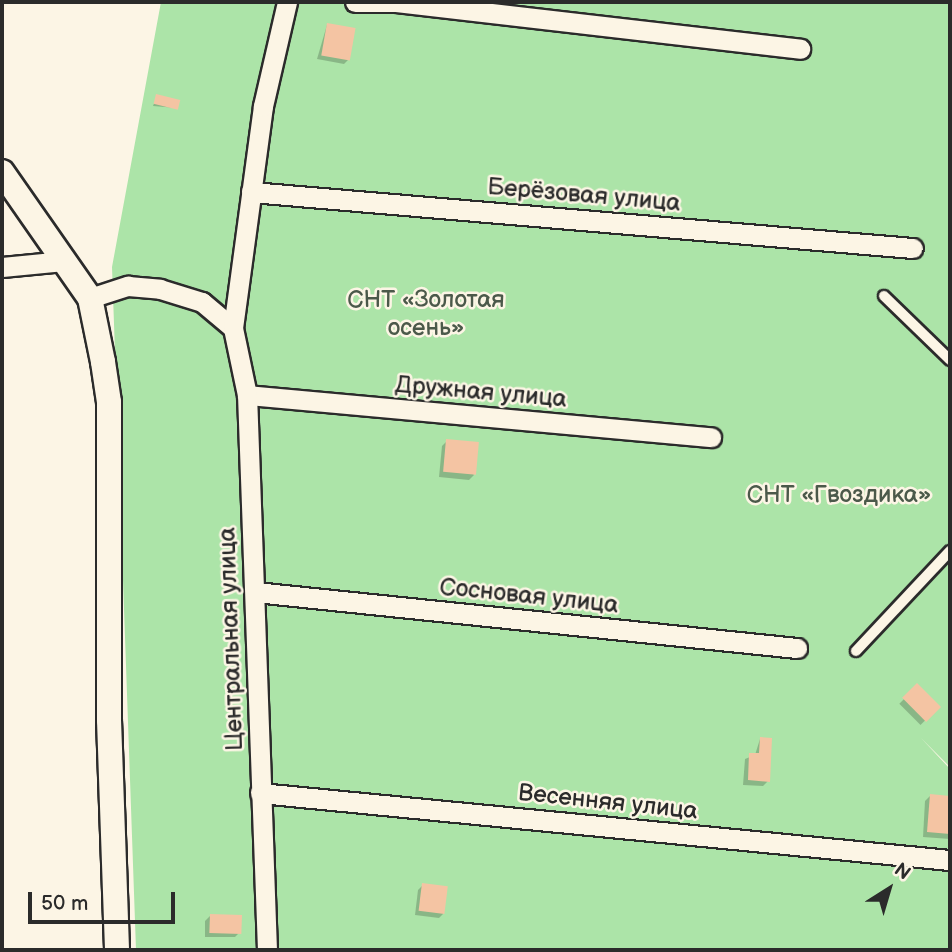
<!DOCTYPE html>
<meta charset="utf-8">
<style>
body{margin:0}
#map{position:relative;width:952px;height:952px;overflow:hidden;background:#fcf5e5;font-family:"Balsamiq Sans",sans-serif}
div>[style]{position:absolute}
.green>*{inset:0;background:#ace4a8}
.shadow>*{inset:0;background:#0003;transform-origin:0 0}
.building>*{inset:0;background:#f4c4a3;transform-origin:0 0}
.roads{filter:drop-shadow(2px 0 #2b2b2b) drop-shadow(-2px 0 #2b2b2b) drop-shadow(0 2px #2b2b2b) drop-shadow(0 -2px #2b2b2b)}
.service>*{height:10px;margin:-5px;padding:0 5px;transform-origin:5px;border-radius:5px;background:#fcf5e5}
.minor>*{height:19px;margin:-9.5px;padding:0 9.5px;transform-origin:9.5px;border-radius:9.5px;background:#fcf5e5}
.tertiary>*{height:24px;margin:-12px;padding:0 12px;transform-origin:12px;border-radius:12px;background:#fcf5e5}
span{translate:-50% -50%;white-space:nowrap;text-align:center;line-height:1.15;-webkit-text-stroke:5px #fcf5e5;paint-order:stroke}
.street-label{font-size:24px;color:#2b2b2b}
.park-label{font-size:24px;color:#4b594a}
.frame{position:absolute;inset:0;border:4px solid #2b2b2b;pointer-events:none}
.north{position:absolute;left:854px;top:854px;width:70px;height:70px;-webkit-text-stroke:5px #fcf5e5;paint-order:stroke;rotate:37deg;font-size:19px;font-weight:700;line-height:28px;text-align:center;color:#2b2b2b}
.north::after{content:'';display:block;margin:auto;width:24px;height:32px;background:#2b2b2b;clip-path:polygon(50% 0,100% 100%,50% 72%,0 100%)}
.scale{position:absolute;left:28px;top:892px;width:147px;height:32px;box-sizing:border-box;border:4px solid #2b2b2b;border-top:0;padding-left:9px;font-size:21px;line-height:24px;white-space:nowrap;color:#2b2b2b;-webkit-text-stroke:5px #fcf5e5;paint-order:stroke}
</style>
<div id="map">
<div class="green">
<div style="clip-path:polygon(161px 2px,950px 2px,950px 767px,921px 738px,950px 769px,950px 950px,136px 950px,112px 267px)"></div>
</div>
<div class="shadow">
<div style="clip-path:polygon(327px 25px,349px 59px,344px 64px,317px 59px)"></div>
<div style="clip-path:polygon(157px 96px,177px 108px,153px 106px)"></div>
<div style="clip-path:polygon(447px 441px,474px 475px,469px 480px,439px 477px,442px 446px)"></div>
<div style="left:917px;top:686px;width:30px;height:25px;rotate:45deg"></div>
<div style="clip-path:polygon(760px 739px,768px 781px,763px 786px,743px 785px,745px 759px,755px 755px)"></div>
<div style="clip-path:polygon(930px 796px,950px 798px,950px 839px,923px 837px,925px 801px)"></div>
<div style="clip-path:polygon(423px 885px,444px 913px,439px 918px,415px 915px,418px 890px)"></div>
<div style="clip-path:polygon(210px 916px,240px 932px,235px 937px,205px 937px,205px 921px)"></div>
</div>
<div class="building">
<div style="left:327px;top:23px;width:29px;height:33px;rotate:10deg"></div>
<div style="left:156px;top:94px;width:25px;height:10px;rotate:14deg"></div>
<div style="left:446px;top:439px;width:33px;height:33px;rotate:5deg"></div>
<div style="left:917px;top:683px;width:34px;height:21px;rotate:45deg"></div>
<div style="clip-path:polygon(760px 737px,772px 738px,770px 782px,748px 780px,749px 753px,759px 753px)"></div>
<div style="clip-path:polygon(930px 794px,950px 796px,950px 834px,927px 832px)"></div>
<div style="left:422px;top:883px;width:26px;height:28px;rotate:7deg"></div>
<div style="left:210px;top:914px;width:32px;height:19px;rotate:2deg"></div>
</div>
<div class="roads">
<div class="service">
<div style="left:884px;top:296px;width:92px;rotate:44.1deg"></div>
<div style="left:856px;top:651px;width:137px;rotate:-46.8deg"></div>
</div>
<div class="minor">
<div style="left:355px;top:2px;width:40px"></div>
<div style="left:396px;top:2px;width:407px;rotate:6.6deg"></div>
<div style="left:251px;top:192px;width:664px;rotate:4.84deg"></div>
<div style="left:2px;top:267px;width:62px;rotate:-5.5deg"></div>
<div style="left:90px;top:298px;width:40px;rotate:-18deg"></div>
<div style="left:128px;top:286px;width:32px;rotate:5deg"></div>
<div style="left:160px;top:289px;width:44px;rotate:17.2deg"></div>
<div style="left:202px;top:302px;width:40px;rotate:40deg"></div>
<div style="left:247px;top:395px;width:466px;rotate:5.2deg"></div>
<div style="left:255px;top:592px;width:545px;rotate:5.9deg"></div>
<div style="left:260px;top:793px;width:693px;rotate:5.55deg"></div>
<div style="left:267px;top:950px;width:555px;rotate:-92.06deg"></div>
<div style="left:247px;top:395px;width:68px;rotate:-101.8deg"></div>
<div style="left:233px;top:328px;width:224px;rotate:-82.3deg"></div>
<div style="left:263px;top:106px;width:107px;rotate:-77deg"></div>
</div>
<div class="tertiary">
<div style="left:2px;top:172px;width:154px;rotate:55.1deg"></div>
<div style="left:90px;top:298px;width:65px;rotate:78.5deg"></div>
<div style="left:103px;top:362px;width:40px;rotate:81.5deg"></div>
<div style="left:109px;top:402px;width:318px;rotate:90deg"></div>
<div style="left:109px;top:720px;width:230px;rotate:88deg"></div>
</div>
</div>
<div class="street-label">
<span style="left:584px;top:195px;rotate:5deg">Берёзовая улица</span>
<span style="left:481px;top:392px;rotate:5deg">Дружная улица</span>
<span style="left:529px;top:596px;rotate:6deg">Сосновая улица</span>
<span style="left:231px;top:639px;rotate:-92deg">Центральная улица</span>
<span style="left:608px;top:802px;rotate:6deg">Весенняя улица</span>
</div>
<div class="park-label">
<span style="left:426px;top:314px">СНТ «Золотая<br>осень»</span>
<span style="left:839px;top:495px">СНТ «Гвоздика»</span>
</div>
<div class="frame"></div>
<div class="north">N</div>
<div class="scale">50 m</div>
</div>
